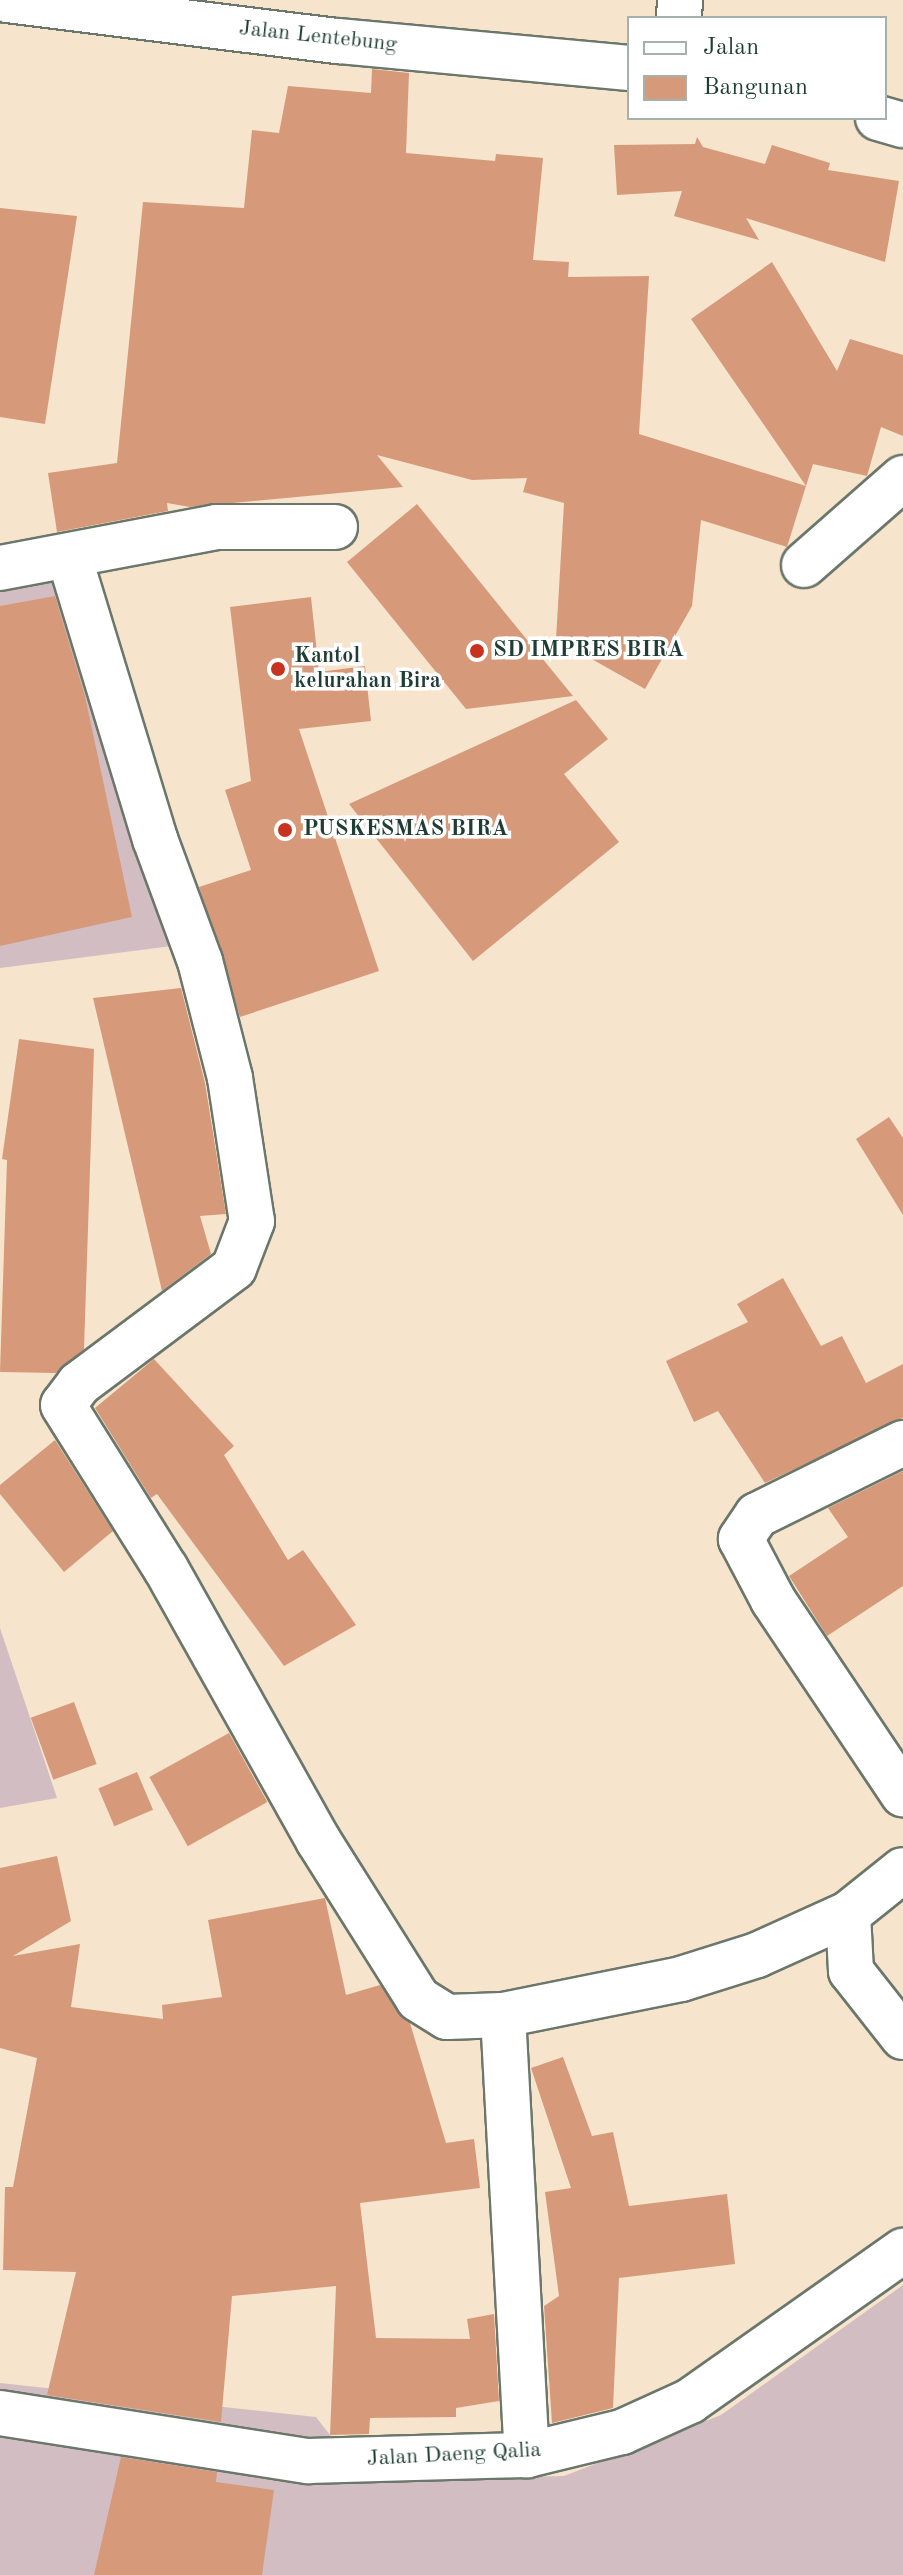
<!DOCTYPE html>
<style>
body{margin:0}
#map{position:relative;width:903px;height:2575px;overflow:hidden;background:#f6e4cd;font-family:"Old Standard TT",serif}
div>[style]{position:absolute}
.industrial>*{inset:0;background:#d2bec2}
.building>*{inset:0;background:#d69a7b;transform-origin:0 0}
.roads{filter:drop-shadow(2px 0 #6a776a) drop-shadow(-2px 0 #6a776a) drop-shadow(0 2px #6a776a) drop-shadow(0 -2px #6a776a)}
.street>*{height:44px;margin:-22px;padding:0 22px;transform-origin:22px;border-radius:22px;background:#fff}
.dots>*{width:22px;height:22px;translate:-50% -50%;box-sizing:border-box;border:4px solid #fff;border-radius:50%}
span{translate:-50% -50%;white-space:nowrap;text-align:center;line-height:1.15;-webkit-text-stroke:7px #fff;paint-order:stroke}
.street-label{font-size:22px;color:#1f3d34}
.poi-label{font-size:22px;color:#1f3d34;font-weight:700}
.left{translate:0 -50%;text-align:left}
.legend{position:absolute;left:627px;top:16px;width:260px;height:104px;box-sizing:border-box;background:#fff;border:2px solid #a5b1ae;margin:0;padding:10px 14px;list-style:none;font-size:24px;color:#1f3d34}
.legend li{display:flex;align-items:center;gap:16px;height:40px}
.legend b{width:40px;border:2px solid #a5b1ae}
</style>
<div id="map">
<div class="industrial">
<div style="clip-path:polygon(69px 556px,172px 946px,0 968px,0 569px)"></div>
<div style="clip-path:polygon(0 1628px,57px 1798px,0 1808px)"></div>
<div style="clip-path:polygon(903px 2285px,903px 2575px,0 2575px,0 2383px,316px 2417px,365px 2480px,564px 2476px,721px 2415px)"></div>
</div>
<div class="building">
<div style="clip-path:polygon(372px 69px,409px 73px,406px 153px,495px 161px,496px 154px,543px 158px,533px 260px,569px 262px,568px 277px,649px 276px,639px 434px,806px 486px,787px 547px,701px 520px,692px 606px,645px 689px,556px 639px,564px 503px,523px 492px,527px 478px,472px 480px,377px 455px,403px 487px,190px 507px,167px 503px,168px 511px,57px 532px,48px 473px,117px 463px,143px 202px,244px 208px,252px 130px,279px 133px,288px 86px,371px 93px)"></div>
<div style="clip-path:polygon(697px 137px,703px 147px,765px 164px,772px 145px,830px 163px,828px 170px,899px 181px,885px 262px,746px 218px,759px 240px,674px 216px,682px 191px,617px 195px,614px 145px,695px 144px)"></div>
<div style="clip-path:polygon(0 208px,77px 216px,45px 424px,0 417px)"></div>
<div style="clip-path:polygon(772px 262px,837px 371px,850px 339px,903px 355px,903px 436px,881px 427px,867px 476px,813px 464px,806px 486px,691px 319px)"></div>
<div style="clip-path:polygon(417px 504px,519px 630px,573px 696px,466px 709px,347px 562px)"></div>
<div style="clip-path:polygon(55px 596px,85px 696px,132px 917px,0 946px,0 606px)"></div>
<div style="clip-path:polygon(311px 597px,319px 672px,365px 666px,371px 721px,299px 729px,379px 971px,240px 1017px,199px 887px,251px 870px,225px 790px,251px 781px,230px 607px)"></div>
<div style="clip-path:polygon(576px 700px,608px 739px,564px 774px,619px 842px,473px 961px,349px 804px)"></div>
<div style="clip-path:polygon(181px 988px,205px 1083px,226px 1214px,200px 1216px,211px 1254px,162px 1291px,93px 998px)"></div>
<div style="clip-path:polygon(19px 1039px,94px 1049px,84px 1349px,56px 1373px,0 1372px,7px 1160px,2px 1159px)"></div>
<div style="clip-path:polygon(889px 1117px,903px 1138px,903px 1215px,856px 1139px)"></div>
<div style="clip-path:polygon(783px 1278px,821px 1346px,842px 1336px,866px 1383px,903px 1364px,903px 1418px,765px 1483px,718px 1411px,694px 1422px,666px 1361px,748px 1322px,737px 1304px)"></div>
<div style="clip-path:polygon(154px 1359px,234px 1446px,224px 1455px,288px 1560px,303px 1550px,356px 1625px,284px 1666px,157px 1494px,151px 1498px,95px 1408px)"></div>
<div style="clip-path:polygon(55px 1440px,113px 1531px,64px 1572px,0 1494px,0 1485px)"></div>
<div style="clip-path:polygon(903px 1471px,903px 1586px,827px 1636px,789px 1576px,848px 1537px,828px 1508px)"></div>
<div style="left:74px;top:1702px;width:66px;height:46px;rotate:70deg"></div>
<div style="left:229px;top:1733px;width:79px;height:91px;rotate:61deg"></div>
<div style="left:137px;top:1772px;width:41px;height:42px;rotate:67deg"></div>
<div style="clip-path:polygon(57px 1856px,71px 1921px,13px 1956px,80px 1944px,71px 2007px,163px 2019px,162px 2005px,222px 1997px,208px 1920px,325px 1898px,346px 1995px,380px 1985px,410px 2023px,446px 2143px,474px 2139px,480px 2188px,360px 2203px,376px 2338px,470px 2339px,467px 2319px,494px 2314px,499px 2401px,456px 2408px,456px 2417px,370px 2418px,369px 2434px,330px 2435px,336px 2286px,232px 2296px,221px 2422px,47px 2395px,76px 2272px,3px 2270px,5px 2187px,13px 2187px,37px 2058px,0 2048px,0 1868px)"></div>
<div style="clip-path:polygon(563px 2057px,592px 2136px,613px 2132px,629px 2206px,727px 2194px,735px 2264px,619px 2278px,613px 2408px,552px 2423px,544px 2306px,559px 2296px,545px 2192px,571px 2188px,531px 2068px)"></div>
<div style="clip-path:polygon(121px 2457px,217px 2472px,216px 2482px,274px 2490px,262px 2575px,94px 2575px)"></div>
</div>
<div class="roads">
<div class="street">
<div style="left:7px;top:0;width:334px;rotate:7.1deg"></div>
<div style="left:338px;top:41px;width:292px;rotate:5.3deg"></div>
<div style="left:679px;top:18px;width:18px;rotate:-87deg"></div>
<div style="left:878px;top:118px;width:26px;rotate:16deg"></div>
<div style="left:69px;top:556px;width:296px;rotate:73.1deg"></div>
<div style="left:155px;top:839px;width:130px;rotate:69.8deg"></div>
<div style="left:200px;top:961px;width:121px;rotate:75.6deg"></div>
<div style="left:230px;top:1078px;width:145px;rotate:81.3deg"></div>
<div style="left:252px;top:1221px;width:50px;rotate:111deg"></div>
<div style="left:234px;top:1268px;width:194px;rotate:143.2deg"></div>
<div style="left:79px;top:1384px;width:26px;rotate:127deg"></div>
<div style="left:63px;top:1405px;width:194px;rotate:57.9deg"></div>
<div style="left:166px;top:1569px;width:311px;rotate:60.7deg"></div>
<div style="left:318px;top:1840px;width:188px;rotate:57.8deg"></div>
<div style="left:418px;top:1999px;width:34px;rotate:32deg"></div>
<div style="left:447px;top:2017px;width:56px;rotate:-2deg"></div>
<div style="left:503px;top:2015px;width:441px;rotate:86.9deg"></div>
<div style="left:804px;top:565px;width:132px;rotate:-41.3deg"></div>
<div style="left:0;top:568px;width:220px;rotate:-10.7deg"></div>
<div style="left:216px;top:527px;width:119px"></div>
<div style="left:903px;top:1443px;width:163px;rotate:153.7deg"></div>
<div style="left:757px;top:1515px;width:29px;rotate:124deg"></div>
<div style="left:741px;top:1539px;width:69px;rotate:62.3deg"></div>
<div style="left:773px;top:1600px;width:234px;rotate:56.2deg"></div>
<div style="left:848px;top:1914px;width:57px;rotate:87deg"></div>
<div style="left:851px;top:1971px;width:84px;rotate:51.8deg"></div>
<div style="left:503px;top:2015px;width:182px;rotate:-11.4deg"></div>
<div style="left:681px;top:1979px;width:80px;rotate:-17.5deg"></div>
<div style="left:757px;top:1955px;width:100px;rotate:-24.3deg"></div>
<div style="left:848px;top:1914px;width:70px;rotate:-38.7deg"></div>
<div style="left:0;top:2413px;width:312px;rotate:8.9deg"></div>
<div style="left:308px;top:2461px;width:219px;rotate:-1.6deg"></div>
<div style="left:527px;top:2455px;width:98px;rotate:-13.6deg"></div>
<div style="left:622px;top:2432px;width:75px;rotate:-24.5deg"></div>
<div style="left:690px;top:2401px;width:261px;rotate:-35.2deg"></div>
</div>
</div>
<div class="dots">
<div style="left:477px;top:651px;background:#c8321e"></div>
<div style="left:278px;top:669px;background:#c8321e"></div>
<div style="left:285px;top:830px;background:#c8321e"></div>
</div>
<div class="street-label">
<span style="left:318px;top:37px;rotate:6deg">Jalan Lentebung</span>
<span style="left:454px;top:2455px;rotate:-3deg">Jalan Daeng Qalia</span>
</div>
<div class="poi-label">
<span class="left" style="left:493px;top:651px">SD IMPRES BIRA</span>
<span class="left" style="left:294px;top:669px">Kantol<br>kelurahan Bira</span>
<span class="left" style="left:303px;top:830px">PUSKESMAS BIRA</span>
</div>
<ul class="legend">
<li><b style="height:10px;background:#fff"></b>Jalan</li>
<li><b style="height:22px;background:#d69a7b"></b>Bangunan</li>
</ul>
</div>
